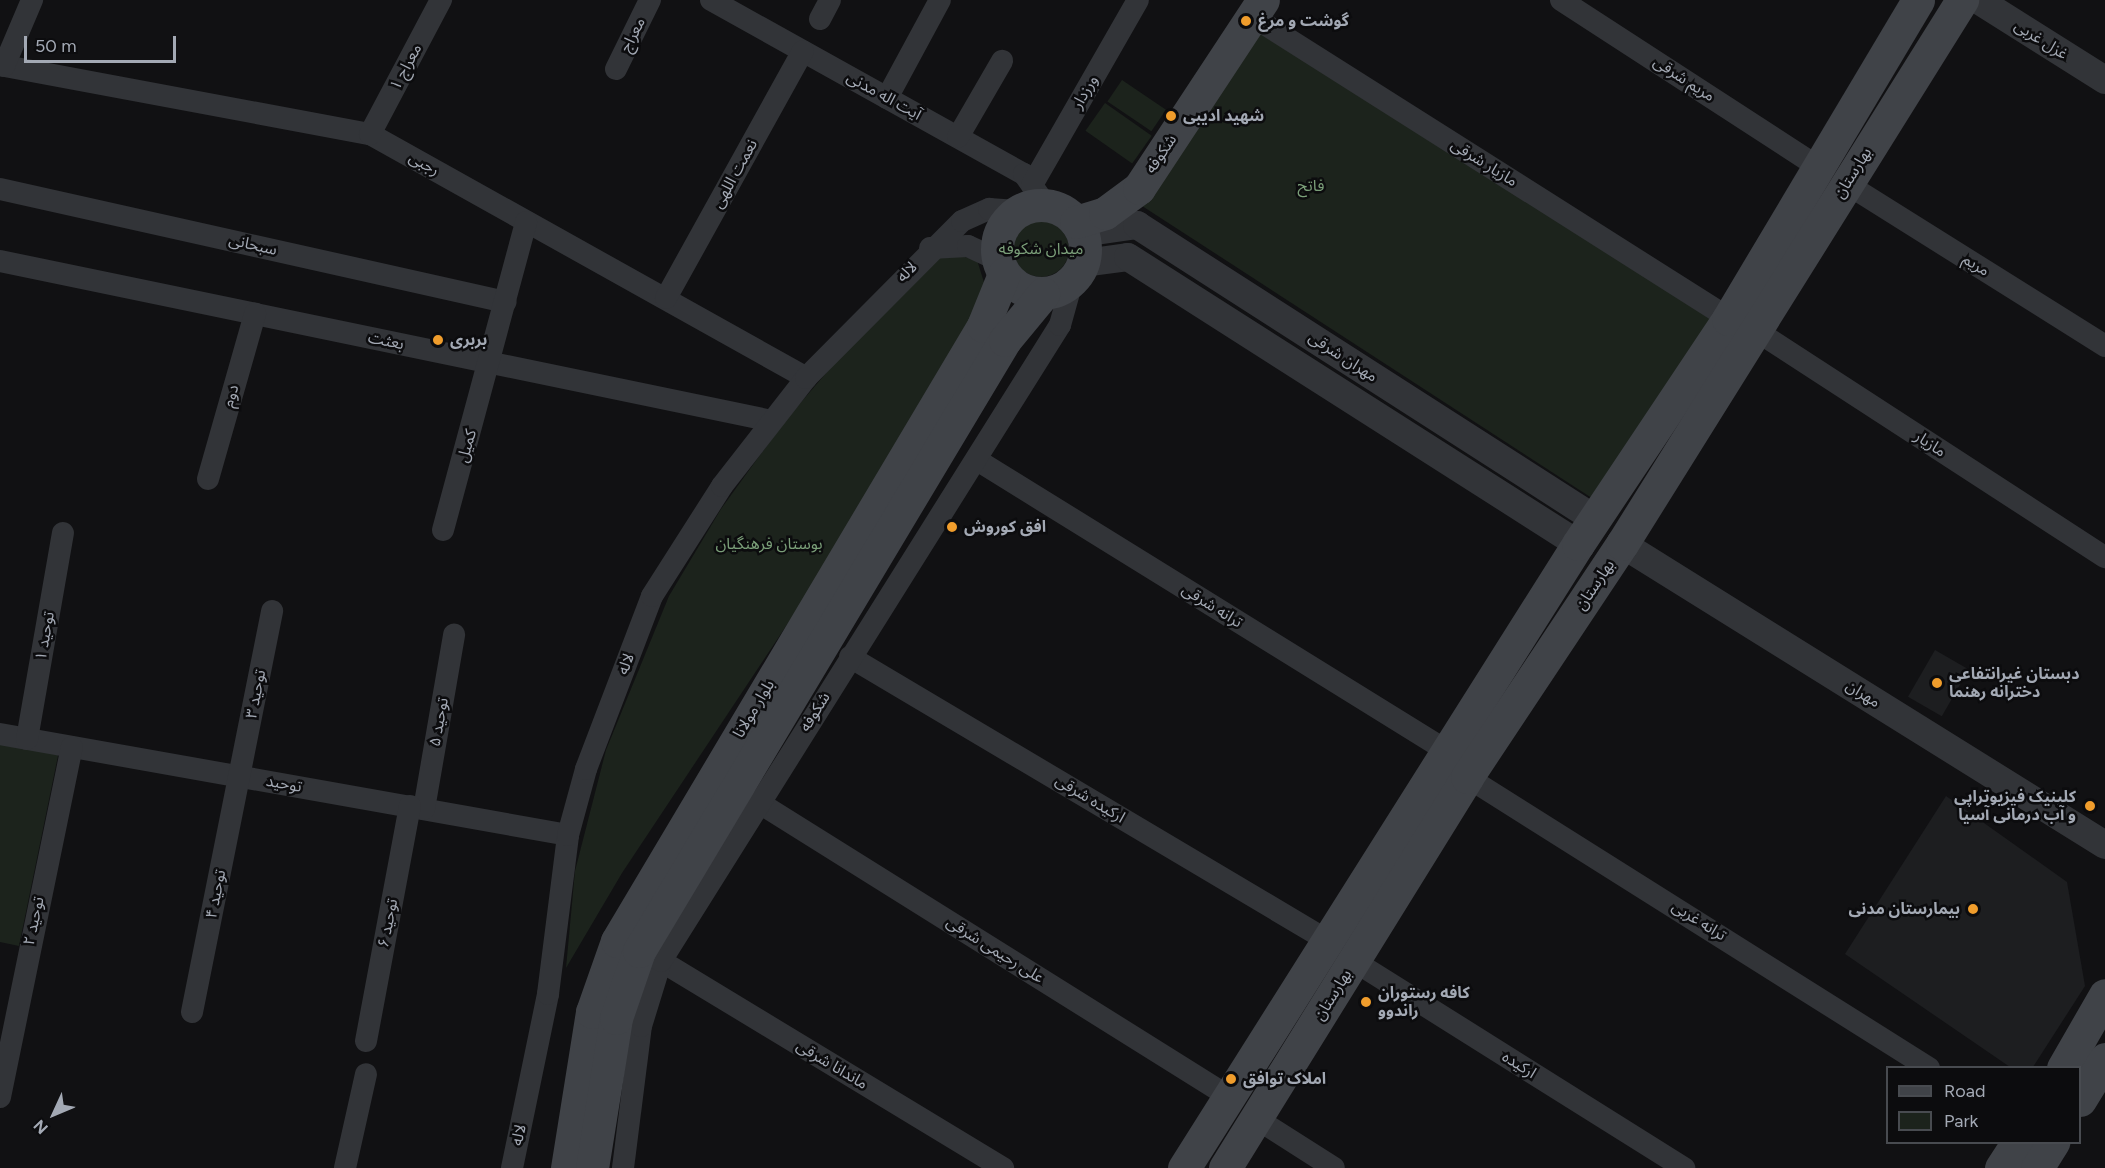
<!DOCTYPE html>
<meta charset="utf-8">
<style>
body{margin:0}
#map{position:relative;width:2105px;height:1168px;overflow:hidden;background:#111113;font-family:Figtree,"Noto Sans Arabic",sans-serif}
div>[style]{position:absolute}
.built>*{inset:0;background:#1d1e20;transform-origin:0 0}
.green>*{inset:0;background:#1c231c;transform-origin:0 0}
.round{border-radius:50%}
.minor>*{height:22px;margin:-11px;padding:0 11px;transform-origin:11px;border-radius:11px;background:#323438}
.tertiary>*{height:28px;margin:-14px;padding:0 14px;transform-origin:14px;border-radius:14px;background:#323438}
.secondary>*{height:33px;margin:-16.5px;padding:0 16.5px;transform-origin:16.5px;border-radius:16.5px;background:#404348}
.secondary>.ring{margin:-16.5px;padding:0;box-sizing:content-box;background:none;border:33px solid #404348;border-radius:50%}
.dots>*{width:16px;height:16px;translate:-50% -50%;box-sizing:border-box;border:3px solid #0c0c0e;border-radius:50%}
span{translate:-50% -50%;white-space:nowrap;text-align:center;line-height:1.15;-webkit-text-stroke:5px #0c0c0e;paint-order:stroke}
.poi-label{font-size:16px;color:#a3a9b4;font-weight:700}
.left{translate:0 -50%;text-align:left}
.right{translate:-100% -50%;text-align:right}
.street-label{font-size:16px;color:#a3a9b4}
.park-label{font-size:16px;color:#7b9f79}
.legend{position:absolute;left:1886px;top:1066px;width:195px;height:78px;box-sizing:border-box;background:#0c0c0e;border:2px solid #484b50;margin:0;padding:8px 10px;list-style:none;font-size:18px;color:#a3a9b4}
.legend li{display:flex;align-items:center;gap:12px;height:30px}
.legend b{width:30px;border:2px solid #484b50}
.north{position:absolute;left:24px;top:1084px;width:60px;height:60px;-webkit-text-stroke:4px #0c0c0e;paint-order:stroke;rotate:226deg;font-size:16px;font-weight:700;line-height:24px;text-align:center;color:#a3a9b4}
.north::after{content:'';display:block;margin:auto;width:21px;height:27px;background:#a3a9b4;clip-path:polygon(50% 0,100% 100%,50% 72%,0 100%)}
.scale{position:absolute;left:24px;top:36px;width:152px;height:27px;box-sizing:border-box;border:3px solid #a3a9b4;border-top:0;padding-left:8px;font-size:18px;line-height:21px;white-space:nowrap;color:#a3a9b4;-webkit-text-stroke:4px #0c0c0e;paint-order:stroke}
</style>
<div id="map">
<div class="built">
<div style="left:1935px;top:650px;width:39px;height:54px;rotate:30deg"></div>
<div style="clip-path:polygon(1946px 796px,2067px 882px,2085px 986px,2033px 1067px,2010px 1067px,1845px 954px)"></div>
</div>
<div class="green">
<div style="left:1254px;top:21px;width:550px;height:216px;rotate:33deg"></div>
<div style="left:1122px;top:80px;width:53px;height:26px;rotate:34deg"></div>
<div style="left:1105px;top:103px;width:57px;height:34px;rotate:35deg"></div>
<div class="round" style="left:1013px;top:221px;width:56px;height:56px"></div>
<div style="clip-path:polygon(944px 252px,977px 260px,988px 295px,818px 578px,622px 873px,566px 968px,575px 871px,606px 750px,669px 596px,721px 509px,784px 422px,871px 321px)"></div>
<div style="clip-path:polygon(0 739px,60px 746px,19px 946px,0 942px)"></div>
</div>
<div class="minor">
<div style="left:711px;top:0;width:358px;rotate:29.1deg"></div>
<div style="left:1024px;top:174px;width:38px;rotate:55deg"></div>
<div style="left:1561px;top:0;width:292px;rotate:33deg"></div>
<div style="left:1252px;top:16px;width:549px;rotate:32.36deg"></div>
<div style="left:820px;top:19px;width:21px;rotate:-62deg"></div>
<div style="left:0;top:65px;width:376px;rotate:10.6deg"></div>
<div style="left:370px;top:134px;width:500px;rotate:29.2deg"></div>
<div style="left:4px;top:66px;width:72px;rotate:-67deg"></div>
<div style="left:616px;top:69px;width:77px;rotate:-63.8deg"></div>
<div style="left:887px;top:98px;width:111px;rotate:-61.6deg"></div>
<div style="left:370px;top:134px;width:152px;rotate:-62.1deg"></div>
<div style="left:958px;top:137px;width:88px;rotate:-59.9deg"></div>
<div style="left:1847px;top:184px;width:305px;rotate:32.1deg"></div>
<div style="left:1032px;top:185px;width:213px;rotate:-60.2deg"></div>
<div style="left:0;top:189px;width:518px;rotate:12.59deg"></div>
<div style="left:930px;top:248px;width:38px;rotate:-3deg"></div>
<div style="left:968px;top:246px;width:33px;rotate:25deg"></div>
<div style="left:0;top:261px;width:788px;rotate:11.71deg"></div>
<div style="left:666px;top:298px;width:282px;rotate:-61deg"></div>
<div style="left:1755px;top:330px;width:417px;rotate:33deg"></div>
<div style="left:977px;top:460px;width:553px;rotate:31.76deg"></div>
<div style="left:208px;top:479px;width:172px;rotate:-74.1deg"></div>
<div style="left:443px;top:530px;width:319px;rotate:-74.9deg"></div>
<div style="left:850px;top:657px;width:558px;rotate:30.7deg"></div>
<div style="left:0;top:734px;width:577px;rotate:10.08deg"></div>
<div style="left:27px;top:739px;width:209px;rotate:-80.1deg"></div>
<div style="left:1467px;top:777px;width:546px;rotate:32.21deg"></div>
<div style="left:758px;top:802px;width:558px;rotate:32.04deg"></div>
<div style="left:424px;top:809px;width:177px;rotate:-80.2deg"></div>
<div style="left:661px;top:961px;width:400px;rotate:31.2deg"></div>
<div style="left:1354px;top:961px;width:390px;rotate:32.1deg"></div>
<div style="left:192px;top:1012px;width:409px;rotate:-78.7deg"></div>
<div style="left:366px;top:1041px;width:239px;rotate:-79.4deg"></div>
<div style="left:0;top:1097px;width:357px;rotate:-78.4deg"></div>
<div style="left:1257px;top:1119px;width:91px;rotate:32.5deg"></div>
<div style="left:345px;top:1168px;width:96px;rotate:-77.4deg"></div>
<div style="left:512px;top:1168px;width:178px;rotate:-78.3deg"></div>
<div style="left:548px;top:994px;width:160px;rotate:-82.8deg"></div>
<div style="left:568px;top:835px;width:68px;rotate:-74.7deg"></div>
<div style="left:586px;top:769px;width:185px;rotate:-69.1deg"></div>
<div style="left:652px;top:596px;width:130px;rotate:-57.5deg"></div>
<div style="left:722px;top:486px;width:137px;rotate:-52.1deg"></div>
<div style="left:806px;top:378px;width:221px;rotate:-45.2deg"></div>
<div style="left:962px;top:221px;width:30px;rotate:-24deg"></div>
<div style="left:989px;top:209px;width:30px;rotate:4deg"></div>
<div style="left:623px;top:1168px;width:143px;rotate:-82.8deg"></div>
<div style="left:641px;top:1026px;width:68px;rotate:-72.9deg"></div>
<div style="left:661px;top:961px;width:751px;rotate:-57.9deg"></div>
<div style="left:1060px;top:325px;width:45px;rotate:-74.4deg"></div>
</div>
<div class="tertiary">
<div style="left:1978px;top:0;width:150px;rotate:32.2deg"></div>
<div style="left:1082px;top:233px;width:56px;rotate:-8.3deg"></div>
<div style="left:1137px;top:225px;width:544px;rotate:32.7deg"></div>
<div style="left:1084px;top:263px;width:44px;rotate:-7.8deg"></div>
<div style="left:1128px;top:257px;width:534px;rotate:32.53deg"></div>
<div style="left:1622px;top:544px;width:569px;rotate:31.93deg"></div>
</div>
<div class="secondary">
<div class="ring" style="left:997px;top:205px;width:55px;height:55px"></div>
<div style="left:1076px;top:222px;width:30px;rotate:-17deg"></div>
<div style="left:1105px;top:213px;width:42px;rotate:-36.3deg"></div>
<div style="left:1139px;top:188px;width:225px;rotate:-56.6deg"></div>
<div style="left:2063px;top:1068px;width:84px;rotate:-60.1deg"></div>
<div style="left:2080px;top:1100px;width:48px;rotate:-58.6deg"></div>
<div style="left:567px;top:1168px;width:158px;rotate:-80.9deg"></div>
<div style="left:592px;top:1012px;width:75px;rotate:-70.6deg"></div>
<div style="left:617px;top:941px;width:716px;rotate:-59.24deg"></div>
<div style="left:983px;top:326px;width:56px;rotate:-68deg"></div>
<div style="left:592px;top:1168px;width:152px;rotate:-80.9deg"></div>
<div style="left:616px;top:1018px;width:71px;rotate:-71.1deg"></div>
<div style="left:639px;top:951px;width:712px;rotate:-59.08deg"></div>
<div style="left:1005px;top:340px;width:60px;rotate:-50.4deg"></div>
<div style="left:1184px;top:1168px;width:738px;rotate:-57.73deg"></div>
<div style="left:1578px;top:544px;width:270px;rotate:-56.3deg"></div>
<div style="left:1728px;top:319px;width:371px;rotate:-59.2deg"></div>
<div style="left:1225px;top:1168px;width:460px;rotate:-58.2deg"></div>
<div style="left:1467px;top:777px;width:280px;rotate:-56.4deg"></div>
<div style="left:1622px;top:544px;width:642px;rotate:-57.99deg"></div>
<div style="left:2001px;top:1168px;width:31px;rotate:-57deg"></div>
<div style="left:2037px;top:1168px;width:31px;rotate:-58deg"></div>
</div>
<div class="dots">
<div style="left:1246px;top:21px;background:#f09d2c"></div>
<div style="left:1171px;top:116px;background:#f09d2c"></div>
<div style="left:438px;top:340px;background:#f09d2c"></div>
<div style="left:952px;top:527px;background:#f09d2c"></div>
<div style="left:1937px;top:683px;background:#f09d2c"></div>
<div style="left:2090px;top:806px;background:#f09d2c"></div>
<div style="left:1973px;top:909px;background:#f09d2c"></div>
<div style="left:1366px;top:1002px;background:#f09d2c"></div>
<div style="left:1231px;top:1079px;background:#f09d2c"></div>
</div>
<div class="poi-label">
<span class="left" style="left:1258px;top:21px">گوشت و مرغ</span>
<span class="left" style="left:1183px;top:116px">شهید ادیبی</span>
<span class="left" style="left:450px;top:340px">بربری</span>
<span class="left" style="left:964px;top:527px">افق کوروش</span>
<span class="left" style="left:1949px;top:683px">دبستان غیرانتفاعی<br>دخترانه رهنما</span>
<span class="right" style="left:2076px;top:806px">کلینیک فیزیوتراپی<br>و آب درمانی آسیا</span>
<span class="right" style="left:1960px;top:909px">بیمارستان مدنی</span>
<span class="left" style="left:1378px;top:1002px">کافه رستوران<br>راندوو</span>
<span class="left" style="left:1243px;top:1079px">املاک توافق</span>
</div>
<div class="street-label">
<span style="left:633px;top:35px;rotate:-64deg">معراج</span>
<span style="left:2041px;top:40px;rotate:32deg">غزل غربی</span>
<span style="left:406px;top:67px;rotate:-62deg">معراج ۱</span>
<span style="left:1684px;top:79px;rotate:33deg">مریم شرقی</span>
<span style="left:1085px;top:92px;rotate:-60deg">ورزدار</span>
<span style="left:884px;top:96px;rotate:29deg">آیت اله مدنی</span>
<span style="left:1161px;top:154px;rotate:-56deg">شکوفه</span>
<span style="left:1484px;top:163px;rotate:32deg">مازیار شرقی</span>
<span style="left:424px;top:164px;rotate:29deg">رجبی</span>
<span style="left:1853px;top:173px;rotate:-58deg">بهارستان</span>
<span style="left:735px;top:174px;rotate:-61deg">نعمت اللهی</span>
<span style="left:253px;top:245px;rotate:13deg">سبحانی</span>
<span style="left:1976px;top:265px;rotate:32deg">مریم</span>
<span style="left:907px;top:272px;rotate:-46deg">لاله</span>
<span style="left:386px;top:341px;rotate:12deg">بعثت</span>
<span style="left:1343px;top:357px;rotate:33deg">مهران شرقی</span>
<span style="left:231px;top:396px;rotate:-74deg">دوم</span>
<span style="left:1930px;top:444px;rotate:33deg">مازیار</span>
<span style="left:467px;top:446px;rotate:-74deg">کمیل</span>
<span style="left:1595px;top:585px;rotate:-56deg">بهارستان</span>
<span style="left:1212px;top:606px;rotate:32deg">ترانه شرقی</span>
<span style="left:45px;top:636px;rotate:-80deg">توحید ۱</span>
<span style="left:626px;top:664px;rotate:-69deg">لاله</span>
<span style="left:256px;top:694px;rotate:-79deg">توحید ۳</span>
<span style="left:1863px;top:694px;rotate:32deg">مهران</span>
<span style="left:754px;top:709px;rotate:-59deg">بلوار مولانا</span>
<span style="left:815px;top:712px;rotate:-58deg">شکوفه</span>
<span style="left:439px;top:722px;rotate:-80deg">توحید ۵</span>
<span style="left:284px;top:784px;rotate:10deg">توحید</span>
<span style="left:1090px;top:799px;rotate:31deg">ارکیده شرقی</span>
<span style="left:216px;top:894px;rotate:-79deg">توحید ۴</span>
<span style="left:34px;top:921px;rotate:-78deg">توحید ۲</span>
<span style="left:1699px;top:921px;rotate:32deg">ترانه غربی</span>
<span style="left:388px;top:923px;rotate:-79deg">توحید ۶</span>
<span style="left:995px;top:950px;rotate:32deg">علی رحیمی شرقی</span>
<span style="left:1333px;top:995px;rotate:-58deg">بهارستان</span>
<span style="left:832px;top:1065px;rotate:31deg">ماندانا شرقی</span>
<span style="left:1519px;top:1065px;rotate:32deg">ارکیده</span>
<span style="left:519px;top:1135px;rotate:-78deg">لاله</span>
</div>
<div class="park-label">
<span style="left:1311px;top:186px">فاتح</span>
<span style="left:1041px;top:249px">میدان شکوفه</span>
<span style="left:769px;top:544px">بوستان فرهنگیان</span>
</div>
<ul class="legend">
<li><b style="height:8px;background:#404348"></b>Road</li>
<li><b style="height:16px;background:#1c231c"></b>Park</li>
</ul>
<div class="north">N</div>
<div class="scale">50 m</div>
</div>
